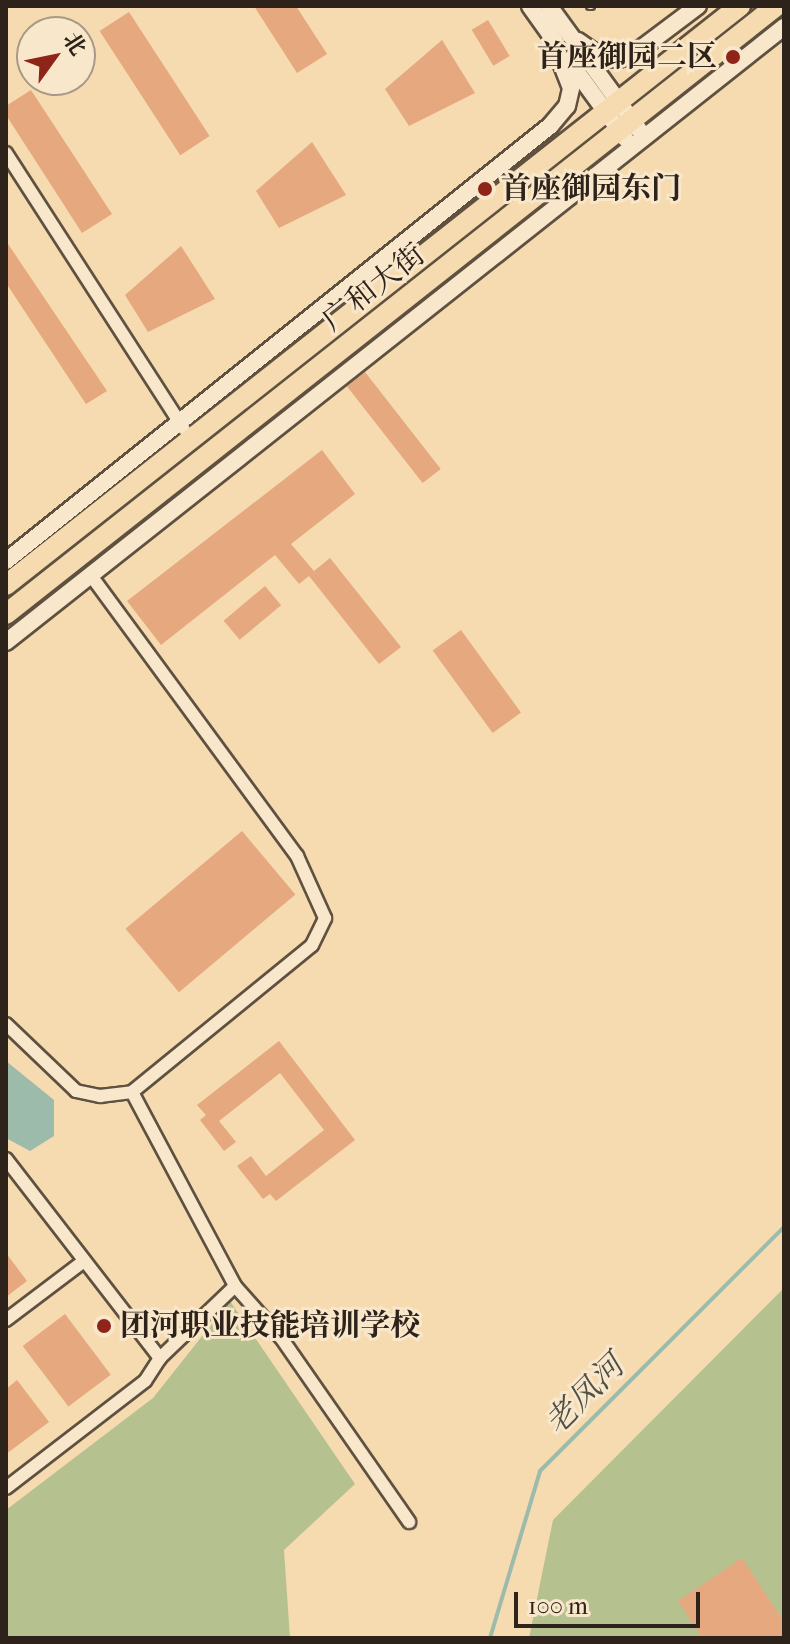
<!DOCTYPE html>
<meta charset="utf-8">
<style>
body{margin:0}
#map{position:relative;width:790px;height:1644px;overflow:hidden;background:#f6dab0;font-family:"IM FELL French Canon","Noto Serif SC",serif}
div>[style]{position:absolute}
.green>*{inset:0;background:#b6c190}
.water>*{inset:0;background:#9dbbab}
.stream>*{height:4px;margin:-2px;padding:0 2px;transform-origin:2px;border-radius:2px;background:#9dbbab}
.building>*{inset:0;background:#e6a87f;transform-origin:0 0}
.roads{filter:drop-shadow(2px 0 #5f5140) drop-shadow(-2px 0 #5f5140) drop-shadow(0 2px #5f5140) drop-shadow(0 -2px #5f5140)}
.service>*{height:6px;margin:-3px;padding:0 3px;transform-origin:3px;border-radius:3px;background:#f9e7cc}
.minor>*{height:12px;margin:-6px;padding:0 6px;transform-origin:6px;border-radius:6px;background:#f9e7cc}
.tertiary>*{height:16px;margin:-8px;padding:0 8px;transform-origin:8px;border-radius:8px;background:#f9e7cc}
.primary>*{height:20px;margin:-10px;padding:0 10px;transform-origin:10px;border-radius:10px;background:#f6dab0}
.dots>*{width:22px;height:22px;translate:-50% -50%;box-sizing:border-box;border:4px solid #f9e7cc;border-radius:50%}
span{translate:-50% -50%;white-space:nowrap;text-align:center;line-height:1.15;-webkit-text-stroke:6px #f9e7cc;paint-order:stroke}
.poi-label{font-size:30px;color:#2d231a;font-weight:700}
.right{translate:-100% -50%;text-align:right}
.left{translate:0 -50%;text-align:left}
.street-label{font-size:30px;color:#2d231a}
.water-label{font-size:32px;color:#4f5146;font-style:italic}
.frame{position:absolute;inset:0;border:8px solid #2d231a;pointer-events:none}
.north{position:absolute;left:16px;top:16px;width:80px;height:80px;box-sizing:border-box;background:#f9e7cc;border:2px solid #a79985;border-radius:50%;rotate:57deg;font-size:22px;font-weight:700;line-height:32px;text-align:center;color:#2d231a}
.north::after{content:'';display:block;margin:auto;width:28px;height:36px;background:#8f2418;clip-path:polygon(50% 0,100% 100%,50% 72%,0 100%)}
.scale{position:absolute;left:514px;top:1592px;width:186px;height:36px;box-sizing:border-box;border:4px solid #2d231a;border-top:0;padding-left:10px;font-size:24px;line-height:28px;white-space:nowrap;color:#2d231a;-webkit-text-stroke:6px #f9e7cc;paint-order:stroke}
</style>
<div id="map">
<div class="green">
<div style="clip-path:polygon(784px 1288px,784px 1638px,529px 1638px,553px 1520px)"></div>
<div style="clip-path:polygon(230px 1301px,355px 1484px,284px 1550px,290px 1638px,6px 1638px,6px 1510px,153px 1398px)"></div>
</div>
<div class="water">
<div style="clip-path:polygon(6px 1061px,54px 1100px,54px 1136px,30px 1151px,6px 1138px)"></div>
</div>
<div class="stream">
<div style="left:490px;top:1638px;width:174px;rotate:-73.3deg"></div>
<div style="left:540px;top:1471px;width:345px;rotate:-45deg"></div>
</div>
<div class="building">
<div style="clip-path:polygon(254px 6px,296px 6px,327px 54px,297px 73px)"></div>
<div style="left:129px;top:12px;width:148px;height:35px;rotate:57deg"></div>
<div style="left:488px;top:20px;width:42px;height:19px;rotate:59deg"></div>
<div style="clip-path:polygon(442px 40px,475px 93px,409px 126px,385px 89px)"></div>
<div style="clip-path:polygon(31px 90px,112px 214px,82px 233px,6px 115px,6px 106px)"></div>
<div style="clip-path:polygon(312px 142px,346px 195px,279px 228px,256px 191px)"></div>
<div style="clip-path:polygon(6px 241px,107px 391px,86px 404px,6px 283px)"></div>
<div style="clip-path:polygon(181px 246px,215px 299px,148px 332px,125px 295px)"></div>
<div style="left:365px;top:372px;width:123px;height:23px;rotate:52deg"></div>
<div style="clip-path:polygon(322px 450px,355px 494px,291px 544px,314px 571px,330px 558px,401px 647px,379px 664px,309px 576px,299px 584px,275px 555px,161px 645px,127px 601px)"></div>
<div style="left:265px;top:586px;width:25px;height:54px;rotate:50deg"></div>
<div style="left:461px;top:630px;width:102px;height:35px;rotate:54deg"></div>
<div style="left:242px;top:831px;width:83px;height:152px;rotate:50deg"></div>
<div style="clip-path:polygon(279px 1041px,355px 1140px,276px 1201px,270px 1194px,263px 1199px,237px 1166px,251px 1156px,266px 1176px,324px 1130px,280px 1073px,219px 1121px,236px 1142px,224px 1151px,200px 1120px,206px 1115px,197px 1105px)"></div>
<div style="clip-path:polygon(6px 1253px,27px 1281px,6px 1297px)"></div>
<div style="left:65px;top:1314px;width:76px;height:53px;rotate:53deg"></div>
<div style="clip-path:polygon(17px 1380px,49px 1422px,6px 1454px,6px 1389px)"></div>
<div style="clip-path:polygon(742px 1558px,784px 1622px,784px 1638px,702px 1638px,678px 1601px)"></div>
</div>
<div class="roads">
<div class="service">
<div style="left:590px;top:6px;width:1px"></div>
</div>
<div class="minor">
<div style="left:6px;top:153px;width:328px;rotate:57.2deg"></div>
<div style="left:6px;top:1024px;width:97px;rotate:43.7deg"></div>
<div style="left:76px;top:1091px;width:25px;rotate:12deg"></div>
<div style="left:100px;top:1096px;width:32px;rotate:-7deg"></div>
<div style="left:132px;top:1092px;width:232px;rotate:-39.2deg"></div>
<div style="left:312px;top:945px;width:30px;rotate:-64deg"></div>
<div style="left:325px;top:918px;width:68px;rotate:-114.3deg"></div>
<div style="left:297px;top:856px;width:345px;rotate:-126.3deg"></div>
<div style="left:132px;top:1092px;width:220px;rotate:62deg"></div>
<div style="left:235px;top:1286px;width:71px;rotate:48.4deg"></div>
<div style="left:282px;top:1339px;width:223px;rotate:55.2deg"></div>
<div style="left:6px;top:1159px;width:252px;rotate:52.3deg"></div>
<div style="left:160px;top:1358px;width:27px;rotate:123deg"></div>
<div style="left:145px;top:1381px;width:175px;rotate:142.4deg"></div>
<div style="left:6px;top:1320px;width:98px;rotate:-37.1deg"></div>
<div style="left:160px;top:1358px;width:104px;rotate:-43.8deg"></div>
</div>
<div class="tertiary">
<div style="left:530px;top:6px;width:43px;rotate:54.5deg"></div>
<div style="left:549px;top:6px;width:153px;rotate:54deg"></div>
<div style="left:578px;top:41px;width:28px;rotate:35deg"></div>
<div style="left:601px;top:57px;width:17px;rotate:7deg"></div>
<div style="left:618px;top:59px;width:17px;rotate:-17deg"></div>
<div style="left:634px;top:54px;width:80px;rotate:-36.9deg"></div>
<div style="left:568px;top:60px;width:97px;rotate:53.8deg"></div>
<div style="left:6px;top:561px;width:697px;rotate:-38.65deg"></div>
<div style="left:550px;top:126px;width:26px;rotate:-50deg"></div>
<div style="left:567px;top:106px;width:18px;rotate:-77deg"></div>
<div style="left:571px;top:88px;width:60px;rotate:-111.4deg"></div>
<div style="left:6px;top:642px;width:992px;rotate:-38.33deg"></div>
</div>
<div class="primary">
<div style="left:6px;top:585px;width:935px;rotate:-38.27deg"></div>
<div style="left:6px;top:614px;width:981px;rotate:-38.29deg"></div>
</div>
</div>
<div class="dots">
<div style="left:733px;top:57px;background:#8f2418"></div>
<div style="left:485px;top:189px;background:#8f2418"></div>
<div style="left:104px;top:1326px;background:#8f2418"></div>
</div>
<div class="poi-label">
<span class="right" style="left:717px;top:57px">首座御园二区</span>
<span class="left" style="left:501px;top:189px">首座御园东门</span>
<span class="left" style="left:120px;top:1326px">团河职业技能培训学校</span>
</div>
<div class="street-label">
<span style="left:374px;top:288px;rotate:-38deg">广和大街</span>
</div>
<div class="water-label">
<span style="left:585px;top:1395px;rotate:-45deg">老凤河</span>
</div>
<div class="frame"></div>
<div class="north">北</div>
<div class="scale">100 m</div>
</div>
